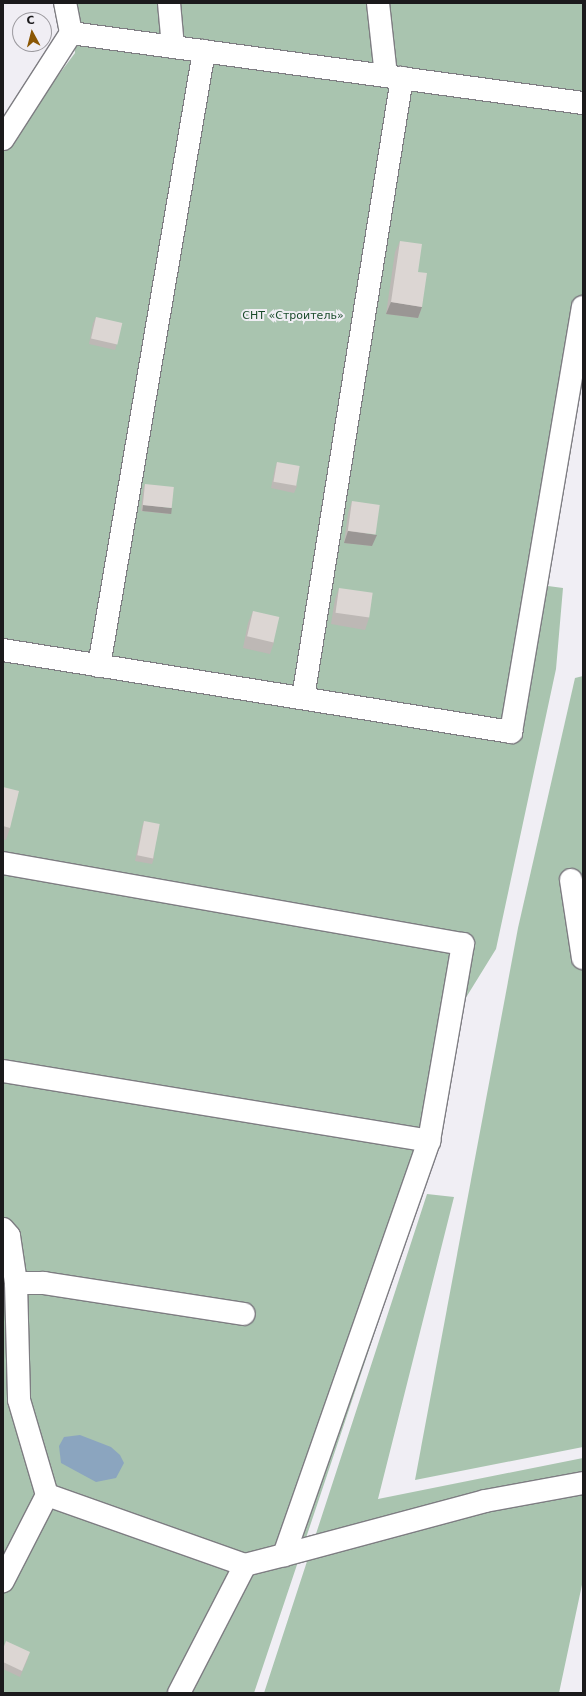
<!DOCTYPE html>
<meta charset="utf-8">
<style>
body{margin:0}
#map{position:relative;width:586px;height:1696px;overflow:hidden;background:#f0eef4;font-family:"DejaVu Sans",sans-serif}
div>[style]{position:absolute}
.green>*{inset:0;background:#a9c4af}
.water>*{inset:0;background:#8ba5bf}
.roads{filter:drop-shadow(1px 0 #7e7d82) drop-shadow(-1px 0 #7e7d82) drop-shadow(0 1px #7e7d82) drop-shadow(0 -1px #7e7d82)}
.minor>*{height:22px;margin:-11px;padding:0 11px;transform-origin:11px;border-radius:11px;background:#fff}
.wall>*{inset:0;background:#bdb8b5}
.shaded-wall>*{inset:0;background:#9a9694;transform-origin:0 0}
.building>*{inset:0;background:#dcd6d3;transform-origin:0 0}
span{translate:-50% -50%;white-space:nowrap;text-align:center;line-height:1.15;-webkit-text-stroke:4px #f0eef4;paint-order:stroke}
.park-label{font-size:11px;color:#1a4b2b}
.frame{position:absolute;inset:0;border:4px solid #1b1a1c;pointer-events:none}
.north{position:absolute;left:12px;top:12px;width:40px;height:40px;box-sizing:border-box;background:#f0eef4;border:1px solid #9b999e;border-radius:50%;rotate:353deg;font-size:11px;font-weight:700;line-height:16px;text-align:center;color:#1b1a1c}
.north::after{content:'';display:block;margin:auto;width:14px;height:18px;background:#8b5704;clip-path:polygon(50% 0,100% 100%,50% 72%,0 100%)}
</style>
<div id="map">
<div class="green">
<div style="clip-path:polygon(70px 3px,583px 3px,583px 337px,548px 586px,563px 588px,556px 669px,496px 949px,462px 1004px,436px 1150px,254px 1693px,3px 1693px,3px 149px,75px 53px)"></div>
<div style="clip-path:polygon(583px 676px,583px 1447px,415px 1480px,518px 928px,575px 678px)"></div>
<div style="clip-path:polygon(427px 1194px,454px 1197px,378px 1499px,583px 1458px,583px 1580px,559px 1693px,264px 1693px)"></div>
</div>
<div class="water">
<div style="clip-path:polygon(80px 1435px,111px 1447px,120px 1455px,124px 1463px,116px 1478px,96px 1482px,61px 1463px,59px 1446px,64px 1437px)"></div>
</div>
<div class="roads">
<div class="minor">
<div style="left:169px;top:3px;width:44px;rotate:84.8deg"></div>
<div style="left:378px;top:3px;width:73px;rotate:83.7deg"></div>
<div style="left:71px;top:33px;width:517px;rotate:7.79deg"></div>
<div style="left:3px;top:139px;width:126px;rotate:-57.3deg"></div>
<div style="left:71px;top:33px;width:31px;rotate:-101deg"></div>
<div style="left:3px;top:650px;width:515px;rotate:9.17deg"></div>
<div style="left:511px;top:732px;width:431px;rotate:-80.4deg"></div>
<div style="left:99px;top:666px;width:624px;rotate:-80.31deg"></div>
<div style="left:303px;top:698px;width:628px;rotate:-80.93deg"></div>
<div style="left:3px;top:863px;width:467px;rotate:10deg"></div>
<div style="left:463px;top:944px;width:200px;rotate:99.8deg"></div>
<div style="left:429px;top:1141px;width:439px;rotate:109.3deg"></div>
<div style="left:284px;top:1555px;width:40px;rotate:165.6deg"></div>
<div style="left:245px;top:1565px;width:210px;rotate:-160.5deg"></div>
<div style="left:571px;top:880px;width:79px;rotate:81.3deg"></div>
<div style="left:3px;top:1071px;width:432px;rotate:9.3deg"></div>
<div style="left:3px;top:1229px;width:9px;rotate:49deg"></div>
<div style="left:9px;top:1236px;width:48px;rotate:81.5deg"></div>
<div style="left:16px;top:1283px;width:117px;rotate:88.5deg"></div>
<div style="left:19px;top:1400px;width:99px;rotate:73.6deg"></div>
<div style="left:47px;top:1495px;width:97px;rotate:117.1deg"></div>
<div style="left:16px;top:1283px;width:28px"></div>
<div style="left:44px;top:1283px;width:202px;rotate:8.8deg"></div>
<div style="left:284px;top:1555px;width:208px;rotate:-15deg"></div>
<div style="left:485px;top:1501px;width:100px;rotate:-10.4deg"></div>
<div style="left:179px;top:1693px;width:144px;rotate:-62.7deg"></div>
</div>
</div>
<div class="wall">
<div style="clip-path:polygon(400px 241px,422px 307px,418px 318px,386px 314px,395px 252px)"></div>
<div style="clip-path:polygon(96px 317px,117px 343px,115px 350px,89px 344px,93px 323px)"></div>
<div style="clip-path:polygon(277px 462px,297px 486px,294px 493px,271px 488px,275px 468px)"></div>
<div style="clip-path:polygon(145px 484px,169px 514px,141px 511px,143px 490px)"></div>
<div style="clip-path:polygon(352px 501px,372px 546px,344px 543px,348px 513px)"></div>
<div style="clip-path:polygon(339px 588px,369px 618px,365px 630px,331px 624px,335px 599px)"></div>
<div style="clip-path:polygon(253px 611px,274px 642px,270px 654px,243px 648px,248px 623px)"></div>
<div style="clip-path:polygon(3px 787px,10px 828px,6px 840px,3px 839px)"></div>
<div style="clip-path:polygon(144px 821px,154px 858px,152px 864px,135px 861px,142px 827px)"></div>
<div style="clip-path:polygon(3px 1649px,28px 1658px,20px 1677px,3px 1669px)"></div>
</div>
<div class="shaded-wall">
<div style="clip-path:polygon(391px 302px,422px 307px,418px 318px,386px 314px)"></div>
<div style="left:143px;top:505px;width:29px;height:6px;rotate:6deg"></div>
<div style="clip-path:polygon(348px 531px,377px 535px,372px 546px,344px 543px)"></div>
</div>
<div class="building">
<div style="clip-path:polygon(400px 241px,422px 244px,418px 272px,427px 273px,422px 307px,391px 302px)"></div>
<div style="left:96px;top:317px;width:27px;height:22px;rotate:13deg"></div>
<div style="left:277px;top:462px;width:23px;height:20px;rotate:10deg"></div>
<div style="left:145px;top:484px;width:29px;height:21px;rotate:6deg"></div>
<div style="left:352px;top:501px;width:28px;height:30px;rotate:8deg"></div>
<div style="left:339px;top:588px;width:34px;height:25px;rotate:8deg"></div>
<div style="left:253px;top:611px;width:27px;height:26px;rotate:13deg"></div>
<div style="clip-path:polygon(3px 787px,19px 791px,10px 828px,3px 826px)"></div>
<div style="left:144px;top:821px;width:16px;height:35px;rotate:11deg"></div>
<div style="clip-path:polygon(6px 1641px,30px 1652px,22px 1671px,3px 1662px,3px 1649px)"></div>
</div>
<div class="park-label">
<span style="left:293px;top:316px">СНТ «Строитель»</span>
</div>
<div class="frame"></div>
<div class="north">С</div>
</div>
